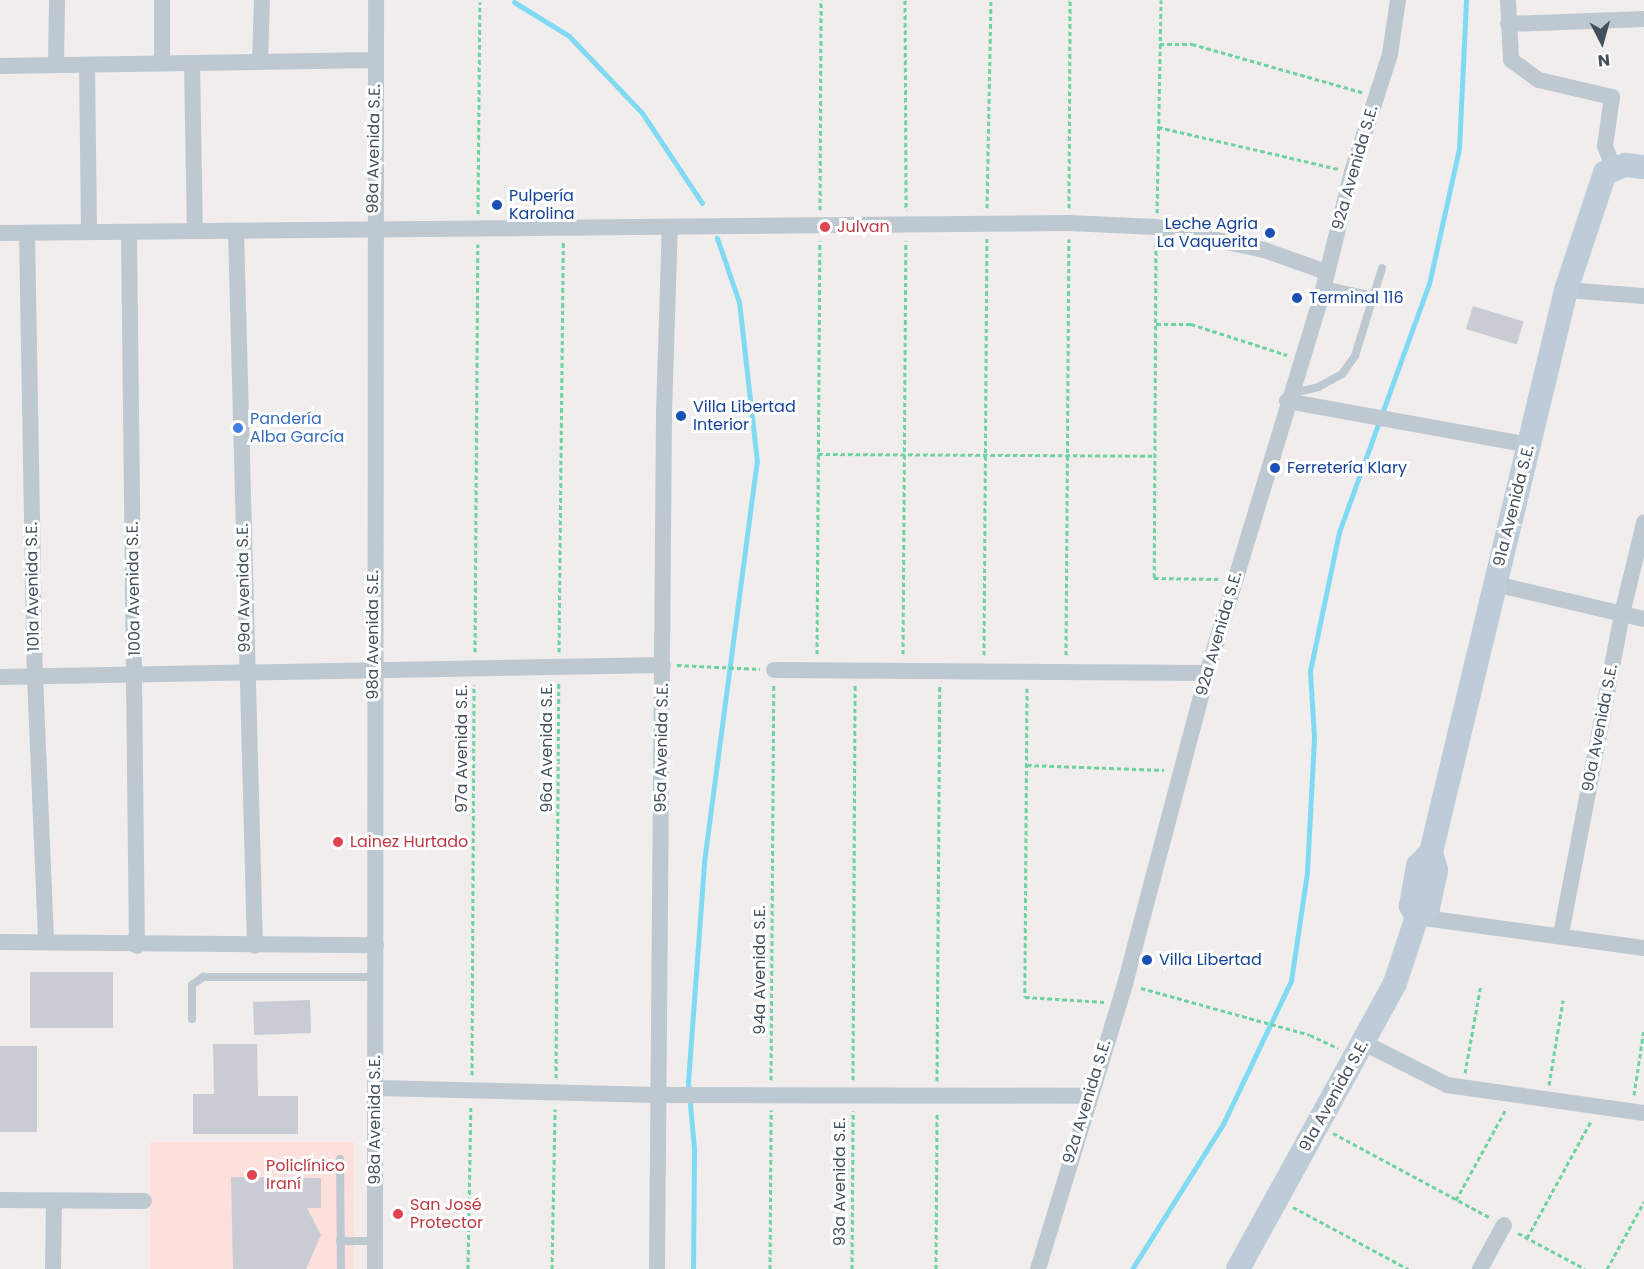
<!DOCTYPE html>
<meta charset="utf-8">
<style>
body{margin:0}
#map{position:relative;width:1644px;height:1269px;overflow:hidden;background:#f1eded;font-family:Poppins,sans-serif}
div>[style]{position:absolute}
.medical>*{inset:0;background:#fddfdb;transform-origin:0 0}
.stream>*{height:5px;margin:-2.5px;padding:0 2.5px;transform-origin:2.5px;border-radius:2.5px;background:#81daf3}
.building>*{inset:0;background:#c9ccd4;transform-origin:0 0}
.path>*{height:3px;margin-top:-1.5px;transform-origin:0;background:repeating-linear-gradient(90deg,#6dd3a2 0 4.5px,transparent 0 7.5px)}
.lane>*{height:8px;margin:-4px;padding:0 4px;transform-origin:4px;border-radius:4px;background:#bdc8d1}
.street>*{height:16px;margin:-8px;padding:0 8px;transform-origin:8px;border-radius:8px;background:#bdc8d1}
.secondary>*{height:24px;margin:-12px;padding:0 12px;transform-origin:12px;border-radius:12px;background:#becbd9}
.dots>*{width:16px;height:16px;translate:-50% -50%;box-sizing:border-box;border:3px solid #fff;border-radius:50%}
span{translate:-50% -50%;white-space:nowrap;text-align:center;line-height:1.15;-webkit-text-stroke:6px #fff;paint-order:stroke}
.street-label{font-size:16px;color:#44515d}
.transit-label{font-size:16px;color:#164399}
.left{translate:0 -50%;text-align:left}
.right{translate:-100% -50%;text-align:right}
.health-label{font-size:16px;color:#be3a42}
.shop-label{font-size:16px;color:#366cbe}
.north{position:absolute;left:1572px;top:12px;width:60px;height:60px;-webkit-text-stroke:4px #fff;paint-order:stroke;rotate:174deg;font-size:16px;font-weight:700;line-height:24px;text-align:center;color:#44515d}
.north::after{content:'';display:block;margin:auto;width:21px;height:27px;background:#44515d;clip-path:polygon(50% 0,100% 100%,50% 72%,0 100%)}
</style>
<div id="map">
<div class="medical">
<div style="left:150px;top:1142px;width:204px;height:127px"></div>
</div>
<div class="stream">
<div style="left:514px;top:2px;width:65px;rotate:31.7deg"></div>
<div style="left:569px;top:36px;width:106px;rotate:46.5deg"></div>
<div style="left:642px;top:113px;width:108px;rotate:56.3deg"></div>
<div style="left:693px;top:1269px;width:121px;rotate:-89.5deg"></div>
<div style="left:694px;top:1148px;width:66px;rotate:-95.2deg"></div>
<div style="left:688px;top:1082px;width:221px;rotate:-85.8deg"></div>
<div style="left:704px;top:862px;width:403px;rotate:-82.5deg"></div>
<div style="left:757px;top:462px;width:161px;rotate:-96.4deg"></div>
<div style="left:739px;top:302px;width:68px;rotate:-109deg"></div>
<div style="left:1132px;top:1269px;width:171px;rotate:-57.9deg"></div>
<div style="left:1223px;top:1124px;width:158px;rotate:-64.6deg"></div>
<div style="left:1291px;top:981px;width:110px;rotate:-81.6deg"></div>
<div style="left:1307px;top:872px;width:135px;rotate:-87deg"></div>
<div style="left:1314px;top:737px;width:66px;rotate:-93.5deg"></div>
<div style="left:1310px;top:671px;width:142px;rotate:-78.2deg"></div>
<div style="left:1339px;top:532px;width:264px;rotate:-70.1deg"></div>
<div style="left:1429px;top:284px;width:138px;rotate:-77.5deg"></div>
<div style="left:1459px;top:149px;width:149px;rotate:-87.3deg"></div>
</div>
<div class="building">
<div style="left:1473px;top:306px;width:53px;height:24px;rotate:17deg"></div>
<div style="left:30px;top:972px;width:83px;height:56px"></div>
<div style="left:310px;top:1000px;width:33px;height:57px;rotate:88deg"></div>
<div style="clip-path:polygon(213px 1044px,257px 1044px,258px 1096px,298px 1096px,298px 1134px,193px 1134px,193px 1094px,214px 1094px)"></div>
<div style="left:0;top:1046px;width:37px;height:86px"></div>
<div style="clip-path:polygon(231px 1177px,321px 1178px,321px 1208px,307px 1208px,321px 1235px,306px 1269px,233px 1269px)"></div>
</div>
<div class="path">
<div style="left:905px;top:0;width:210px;rotate:89.7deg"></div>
<div style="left:1160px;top:44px;width:32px"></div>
<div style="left:1192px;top:44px;width:177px;rotate:15.8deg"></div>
<div style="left:1158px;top:127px;width:185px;rotate:13.1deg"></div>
<div style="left:987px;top:208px;width:208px;rotate:-88.9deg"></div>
<div style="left:1069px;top:208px;width:208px;rotate:-89.7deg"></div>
<div style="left:820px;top:210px;width:210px;rotate:-89.7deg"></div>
<div style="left:1157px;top:213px;width:213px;rotate:-88.9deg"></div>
<div style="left:478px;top:214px;width:212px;rotate:-89.5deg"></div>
<div style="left:1156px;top:243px;width:335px;rotate:90.3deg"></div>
<div style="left:1154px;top:578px;width:66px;rotate:0.9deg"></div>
<div style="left:1156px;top:324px;width:35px"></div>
<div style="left:1191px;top:324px;width:101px;rotate:17.9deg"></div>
<div style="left:818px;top:454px;width:337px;rotate:0.3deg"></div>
<div style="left:475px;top:652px;width:408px;rotate:-89.6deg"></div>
<div style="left:559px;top:652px;width:410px;rotate:-89.4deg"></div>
<div style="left:817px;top:654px;width:413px;rotate:-89.6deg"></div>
<div style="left:903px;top:654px;width:413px;rotate:-89.6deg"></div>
<div style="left:984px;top:655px;width:417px;rotate:-89.6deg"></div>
<div style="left:1066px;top:655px;width:416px;rotate:-89.6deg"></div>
<div style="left:677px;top:665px;width:83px;rotate:2.8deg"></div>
<div style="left:1027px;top:688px;width:309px;rotate:90.4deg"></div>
<div style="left:1025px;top:997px;width:80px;rotate:3.6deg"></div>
<div style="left:1027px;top:765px;width:137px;rotate:2.1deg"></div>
<div style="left:1141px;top:988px;width:175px;rotate:15.5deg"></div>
<div style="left:1310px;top:1035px;width:31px;rotate:25deg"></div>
<div style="left:1465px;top:1073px;width:90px;rotate:-79.8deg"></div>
<div style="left:472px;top:1075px;width:390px;rotate:-89.7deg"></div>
<div style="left:556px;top:1078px;width:395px;rotate:-89.6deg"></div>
<div style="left:771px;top:1080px;width:396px;rotate:-89.6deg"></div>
<div style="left:853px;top:1080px;width:395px;rotate:-89.7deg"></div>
<div style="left:937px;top:1081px;width:395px;rotate:-89.6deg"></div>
<div style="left:1549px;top:1085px;width:86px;rotate:-80.6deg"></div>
<div style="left:1634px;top:1095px;width:67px;rotate:-81.4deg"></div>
<div style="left:1333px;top:1133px;width:179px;rotate:28.3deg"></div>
<div style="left:1456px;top:1200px;width:104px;rotate:-61.2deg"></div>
<div style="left:1293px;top:1207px;width:131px;rotate:28.3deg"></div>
<div style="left:1518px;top:1233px;width:76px;rotate:28.2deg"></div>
<div style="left:1527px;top:1238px;width:133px;rotate:-61.3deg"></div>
<div style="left:468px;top:1269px;width:164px;rotate:-89deg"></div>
<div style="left:552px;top:1269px;width:160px;rotate:-88.9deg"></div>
<div style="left:770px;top:1269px;width:159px;rotate:-89.6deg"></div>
<div style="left:852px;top:1269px;width:158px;rotate:-89.6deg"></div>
<div style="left:936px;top:1269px;width:157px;rotate:-89.6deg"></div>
<div style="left:1607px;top:1269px;width:77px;rotate:-61.1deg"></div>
</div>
<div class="lane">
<div style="left:1323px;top:285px;width:51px;rotate:12.4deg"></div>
<div style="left:1293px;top:393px;width:26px;rotate:-13deg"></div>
<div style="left:1318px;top:387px;width:27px;rotate:-28deg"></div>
<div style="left:1342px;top:374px;width:22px;rotate:-54deg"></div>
<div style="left:1355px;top:356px;width:92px;rotate:-72.9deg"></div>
<div style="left:192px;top:1019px;width:34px;rotate:-90deg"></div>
<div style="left:192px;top:985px;width:14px;rotate:-36deg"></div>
<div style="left:203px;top:977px;width:173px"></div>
<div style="left:340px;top:1159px;width:110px;rotate:89.5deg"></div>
<div style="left:340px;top:1241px;width:35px"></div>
</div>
<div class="street">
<div style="left:162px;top:0;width:63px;rotate:90deg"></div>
<div style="left:1508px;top:0;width:60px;rotate:87.1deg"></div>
<div style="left:1511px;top:60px;width:34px;rotate:36deg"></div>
<div style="left:1539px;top:80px;width:75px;rotate:13.1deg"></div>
<div style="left:1612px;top:97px;width:49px;rotate:98.1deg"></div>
<div style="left:1605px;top:146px;width:22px;rotate:69deg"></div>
<div style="left:1508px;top:24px;width:136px;rotate:-2.1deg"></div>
<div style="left:260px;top:62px;width:62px;rotate:-88.2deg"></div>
<div style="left:192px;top:63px;width:168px;rotate:89deg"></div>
<div style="left:56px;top:65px;width:65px;rotate:-89.1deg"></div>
<div style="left:87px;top:65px;width:167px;rotate:89.3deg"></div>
<div style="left:0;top:66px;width:375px;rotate:-0.9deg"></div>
<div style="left:236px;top:231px;width:715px;rotate:88.48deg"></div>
<div style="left:129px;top:232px;width:714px;rotate:89.36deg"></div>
<div style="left:0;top:233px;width:1069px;rotate:-0.54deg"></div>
<div style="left:1069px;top:223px;width:87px;rotate:2.6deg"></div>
<div style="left:1156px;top:227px;width:110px;rotate:12deg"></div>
<div style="left:1264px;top:250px;width:66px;rotate:19.5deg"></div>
<div style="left:27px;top:233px;width:443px;rotate:89deg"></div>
<div style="left:35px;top:676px;width:266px;rotate:87.6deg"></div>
<div style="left:1566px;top:290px;width:78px;rotate:4.4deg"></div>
<div style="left:1287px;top:401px;width:245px;rotate:10.3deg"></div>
<div style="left:1495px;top:584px;width:153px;rotate:13.2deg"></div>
<div style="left:774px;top:670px;width:433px;rotate:0.4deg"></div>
<div style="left:0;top:677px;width:663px;rotate:-1.04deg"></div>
<div style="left:1417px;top:917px;width:229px;rotate:7.8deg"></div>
<div style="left:1561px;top:934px;width:326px;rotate:-79.2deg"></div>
<div style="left:1622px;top:614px;width:94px;rotate:-76.4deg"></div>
<div style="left:0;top:942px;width:376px;rotate:0.5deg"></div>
<div style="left:1364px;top:1043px;width:93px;rotate:26.8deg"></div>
<div style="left:1447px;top:1085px;width:199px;rotate:8.1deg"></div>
<div style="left:376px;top:1088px;width:282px;rotate:1.4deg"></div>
<div style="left:658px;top:1095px;width:429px;rotate:0.1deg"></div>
<div style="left:0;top:1200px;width:144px;rotate:0.4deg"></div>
<div style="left:53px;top:1269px;width:68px;rotate:-89.2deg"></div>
<div style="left:375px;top:1269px;width:1269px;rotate:-89.95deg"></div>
<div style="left:657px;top:1269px;width:856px;rotate:-89.53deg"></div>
<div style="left:664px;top:413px;width:186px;rotate:-88.2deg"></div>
<div style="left:1038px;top:1269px;width:298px;rotate:-73deg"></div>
<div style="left:1125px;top:984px;width:322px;rotate:-75.2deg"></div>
<div style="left:1207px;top:673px;width:388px;rotate:-73.1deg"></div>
<div style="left:1320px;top:302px;width:134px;rotate:-76.2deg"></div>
<div style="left:1352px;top:172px;width:124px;rotate:-72.1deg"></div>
<div style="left:1390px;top:54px;width:55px;rotate:-81.6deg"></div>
<div style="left:1480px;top:1269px;width:50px;rotate:-61.4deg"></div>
</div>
<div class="secondary">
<div style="left:1417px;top:917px;width:13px;rotate:-119deg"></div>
<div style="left:1411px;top:906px;width:41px;rotate:-80.1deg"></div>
<div style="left:1418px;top:866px;width:19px;rotate:-47deg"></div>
<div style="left:1431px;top:852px;width:578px;rotate:-76.49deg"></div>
<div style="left:1566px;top:290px;width:123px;rotate:-71.6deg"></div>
<div style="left:1605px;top:173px;width:22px;rotate:-22deg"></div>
<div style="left:1625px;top:165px;width:19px;rotate:6deg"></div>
<div style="left:1238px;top:1269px;width:326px;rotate:-61.2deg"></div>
<div style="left:1395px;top:983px;width:70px;rotate:-71.6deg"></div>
<div style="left:1417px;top:917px;width:14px;rotate:-39deg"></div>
<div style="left:1428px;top:908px;width:39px;rotate:-78deg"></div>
<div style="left:1436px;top:870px;width:19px;rotate:-106deg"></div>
</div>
<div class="dots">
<div style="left:497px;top:205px;background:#1a4fb4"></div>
<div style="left:825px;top:227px;background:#e0444e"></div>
<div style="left:1270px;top:233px;background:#1a4fb4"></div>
<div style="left:1297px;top:298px;background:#1a4fb4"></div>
<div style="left:681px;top:416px;background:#1a4fb4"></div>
<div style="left:238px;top:428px;background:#3f7fe0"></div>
<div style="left:1275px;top:468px;background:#1a4fb4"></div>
<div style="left:338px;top:842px;background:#e0444e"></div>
<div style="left:1147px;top:960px;background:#1a4fb4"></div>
<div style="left:252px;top:1175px;background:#e0444e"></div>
<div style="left:398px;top:1214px;background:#e0444e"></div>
</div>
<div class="street-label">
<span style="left:374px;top:149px;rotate:-89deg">98a Avenida S.E.</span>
<span style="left:1355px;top:168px;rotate:-74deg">92a Avenida S.E.</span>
<span style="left:1514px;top:506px;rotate:-76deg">91a Avenida S.E.</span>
<span style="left:33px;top:587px;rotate:-91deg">101a Avenida S.E.</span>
<span style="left:244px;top:588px;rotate:-91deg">99a Avenida S.E.</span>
<span style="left:134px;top:589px;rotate:-91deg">100a Avenida S.E.</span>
<span style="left:1219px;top:634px;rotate:-74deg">92a Avenida S.E.</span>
<span style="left:373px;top:635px;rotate:-90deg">98a Avenida S.E.</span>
<span style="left:1600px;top:728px;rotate:-79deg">90a Avenida S.E.</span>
<span style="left:547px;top:748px;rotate:-90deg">96a Avenida S.E.</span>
<span style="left:662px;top:748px;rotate:-89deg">95a Avenida S.E.</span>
<span style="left:462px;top:749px;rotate:-90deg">97a Avenida S.E.</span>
<span style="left:760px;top:970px;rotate:-90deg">94a Avenida S.E.</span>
<span style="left:1334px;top:1096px;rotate:-61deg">91a Avenida S.E.</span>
<span style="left:1087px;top:1102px;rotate:-73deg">92a Avenida S.E.</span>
<span style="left:375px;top:1120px;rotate:-90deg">98a Avenida S.E.</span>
<span style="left:840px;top:1182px;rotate:-90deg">93a Avenida S.E.</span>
</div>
<div class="transit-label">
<span class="left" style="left:509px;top:205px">Pulpería<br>Karolina</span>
<span class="right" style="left:1258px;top:233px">Leche Agria<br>La Vaquerita</span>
<span class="left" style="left:1309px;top:298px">Terminal 116</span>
<span class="left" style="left:693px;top:416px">Villa Libertad<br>Interior</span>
<span class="left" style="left:1287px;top:468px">Ferretería Klary</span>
<span class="left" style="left:1159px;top:960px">Villa Libertad</span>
</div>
<div class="health-label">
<span class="left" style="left:837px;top:227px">Julvan</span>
<span class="left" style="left:350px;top:842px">Lainez Hurtado</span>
<span class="left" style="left:266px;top:1175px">Policlínico<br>Iraní</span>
<span class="left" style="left:410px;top:1214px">San José<br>Protector</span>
</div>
<div class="shop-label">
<span class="left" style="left:250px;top:428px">Pandería<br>Alba García</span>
</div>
<div class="north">N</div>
</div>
